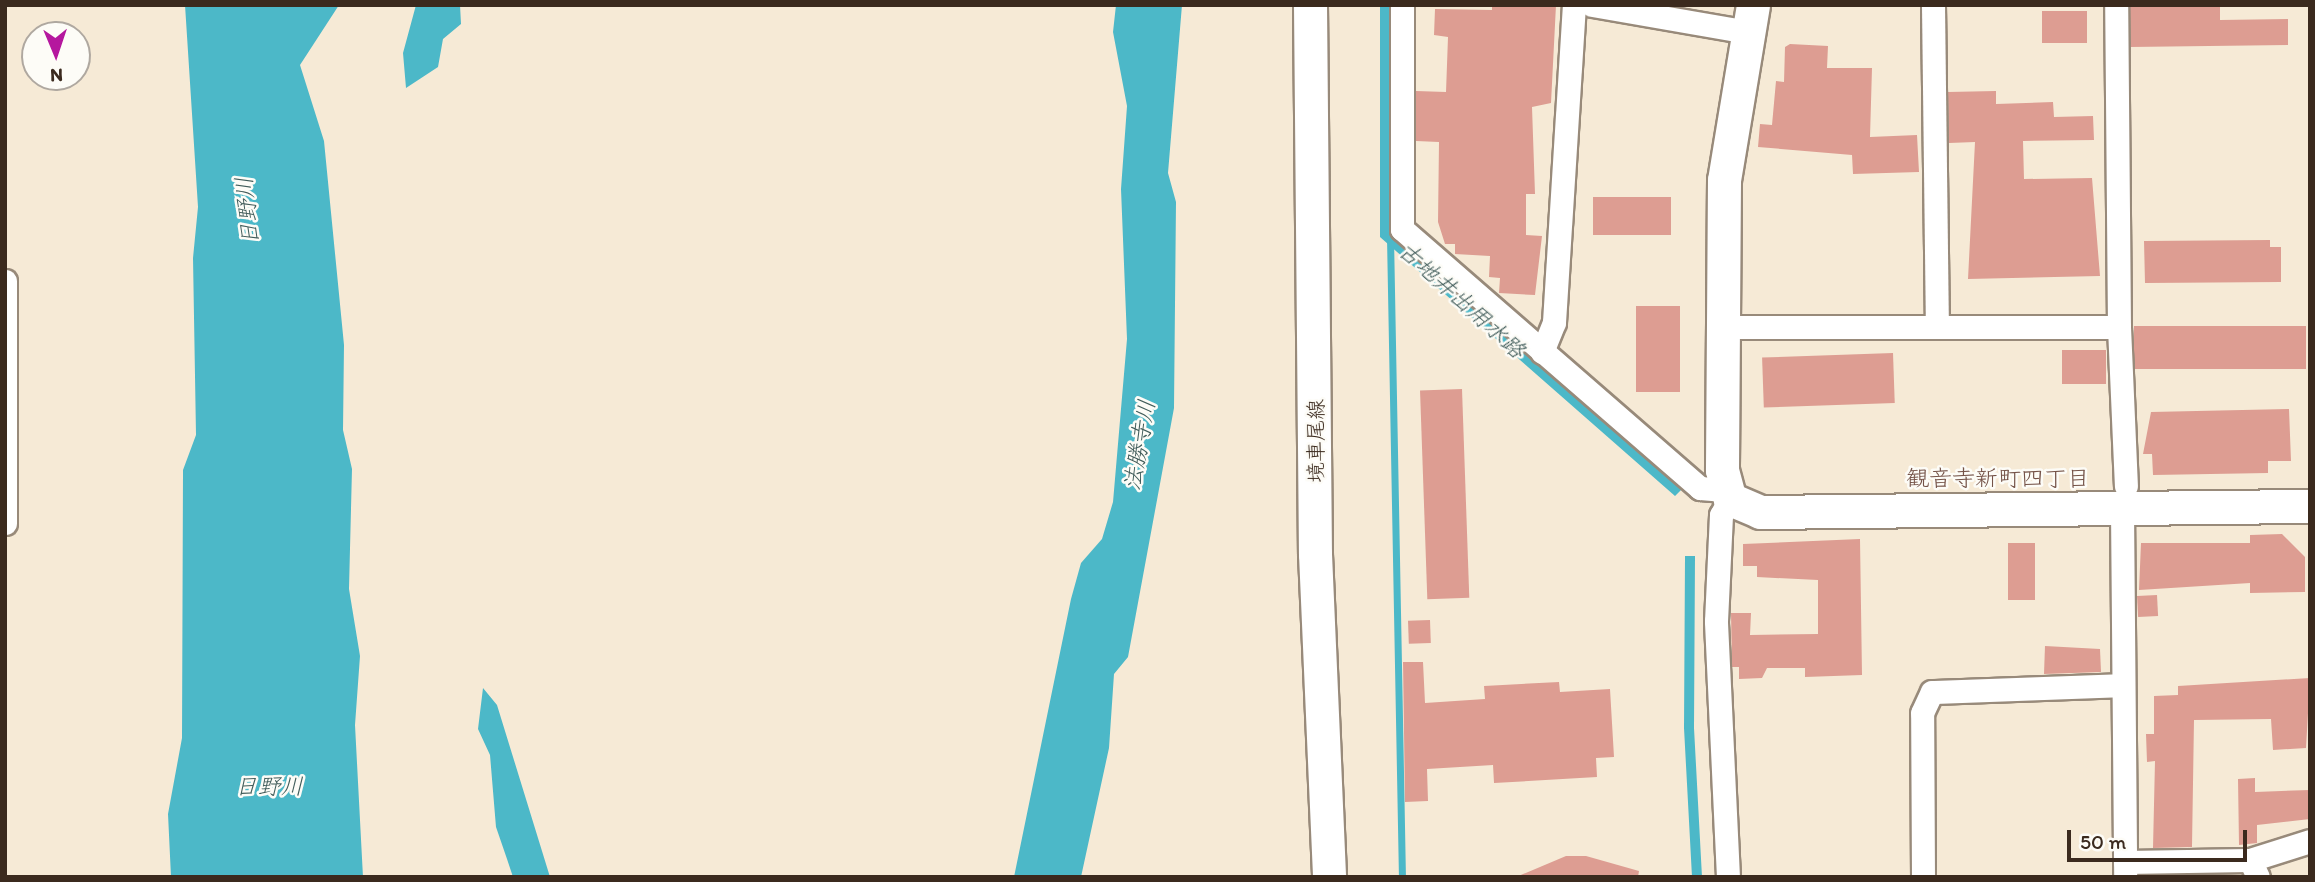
<!DOCTYPE html>
<meta charset="utf-8">
<style>
body{margin:0}
#map{position:relative;width:2315px;height:882px;overflow:hidden;background:#f6ead6;font-family:Itim,"Klee One",sans-serif}
div>[style]{position:absolute}
.water>*{inset:0;background:#4cb8c8}
.stream>*{height:7px;margin:-3.5px;padding:0 3.5px;transform-origin:3.5px;border-radius:3.5px;background:#4cb8c8}
.building>*{inset:0;background:#dd9d92;transform-origin:0 0}
.roads{filter:drop-shadow(2px 0 #988a7a) drop-shadow(-2px 0 #988a7a) drop-shadow(0 2px #988a7a) drop-shadow(0 -2px #988a7a)}
.street>*{height:23px;margin:-11.5px;padding:0 11.5px;transform-origin:11.5px;border-radius:11.5px;background:#fff}
.secondary>*{height:33px;margin:-16.5px;padding:0 16.5px;transform-origin:16.5px;border-radius:16.5px;background:#fff}
span{translate:-50% -50%;white-space:nowrap;text-align:center;line-height:1.15;-webkit-text-stroke:5px #fdfcf7;paint-order:stroke}
.street-label{font-size:21px;color:#3b2a1e}
.water-label{font-size:23px;color:#415c5a;font-style:italic}
.neighbourhood-label{font-size:23px;color:#745247}
.frame{position:absolute;inset:0;border:7px solid #3b2a1e;pointer-events:none}
.north{position:absolute;left:21px;top:21px;width:70px;height:70px;box-sizing:border-box;background:#fdfcf7;border:2px solid #afa8a0;border-radius:50%;rotate:178deg;font-size:19px;font-weight:700;line-height:28px;text-align:center;color:#3b2a1e}
.north::after{content:'';display:block;margin:auto;width:24px;height:32px;background:#b5179e;clip-path:polygon(50% 0,100% 100%,50% 72%,0 100%)}
.scale{position:absolute;left:2067px;top:830px;width:180px;height:32px;box-sizing:border-box;border:4px solid #3b2a1e;border-top:0;padding-left:9px;font-size:21px;line-height:24px;white-space:nowrap;color:#3b2a1e;-webkit-text-stroke:5px #fdfcf7;paint-order:stroke}
</style>
<div id="map">
<div class="water">
<div style="clip-path:polygon(185px 5px,339px 5px,300px 65px,324px 141px,344px 345px,343px 430px,352px 469px,349px 589px,360px 656px,355px 725px,363px 877px,171px 877px,168px 814px,182px 738px,183px 470px,196px 435px,193px 258px,198px 207px)"></div>
<div style="clip-path:polygon(416px 5px,460px 5px,461px 24px,443px 39px,438px 67px,406px 88px,403px 53px)"></div>
<div style="clip-path:polygon(1116px 5px,1182px 5px,1168px 173px,1176px 202px,1174px 408px,1128px 657px,1114px 674px,1109px 748px,1081px 877px,1014px 877px,1071px 599px,1081px 563px,1102px 539px,1113px 502px,1127px 339px,1121px 189px,1127px 106px,1113px 32px)"></div>
<div style="clip-path:polygon(1380px 5px,1394px 5px,1392px 231px,1682px 489px,1675px 496px,1380px 237px)"></div>
<div style="clip-path:polygon(1685px 556px,1695px 556px,1694px 728px,1702px 877px,1692px 877px,1684px 728px)"></div>
<div style="clip-path:polygon(483px 688px,497px 705px,550px 877px,513px 877px,507px 859px,496px 827px,490px 755px,478px 729px)"></div>
</div>
<div class="stream">
<div style="left:1390px;top:237px;width:640px;rotate:88.93deg"></div>
</div>
<div class="building">
<div style="clip-path:polygon(1492px 5px,1556px 5px,1551px 103px,1532px 107px,1535px 194px,1526px 194px,1526px 235px,1542px 236px,1535px 295px,1499px 293px,1500px 278px,1489px 277px,1490px 256px,1455px 254px,1455px 244px,1445px 244px,1438px 222px,1439px 142px,1416px 141px,1416px 91px,1446px 92px,1448px 37px,1434px 35px,1435px 9px,1492px 10px)"></div>
<div style="clip-path:polygon(2130px 5px,2220px 5px,2220px 20px,2288px 19px,2288px 45px,2130px 47px)"></div>
<div style="left:2042px;top:11px;width:45px;height:32px"></div>
<div style="clip-path:polygon(1790px 44px,1828px 46px,1827px 68px,1872px 68px,1870px 137px,1917px 135px,1919px 172px,1853px 174px,1852px 155px,1758px 147px,1760px 124px,1772px 125px,1776px 81px,1784px 82px,1785px 47px)"></div>
<div style="clip-path:polygon(1996px 91px,1996px 104px,2053px 102px,2054px 117px,2093px 116px,2094px 140px,2023px 141px,2024px 179px,2092px 178px,2100px 276px,1968px 279px,1975px 142px,1949px 143px,1948px 92px)"></div>
<div style="left:1593px;top:197px;width:78px;height:38px"></div>
<div style="clip-path:polygon(2270px 240px,2270px 247px,2281px 247px,2281px 282px,2145px 283px,2144px 241px)"></div>
<div style="left:1680px;top:306px;width:86px;height:44px;rotate:90deg"></div>
<div style="left:2306px;top:326px;width:43px;height:172px;rotate:90deg"></div>
<div style="left:2062px;top:350px;width:44px;height:34px"></div>
<div style="left:1893px;top:353px;width:50px;height:131px;rotate:88deg"></div>
<div style="left:1462px;top:389px;width:209px;height:42px;rotate:88deg"></div>
<div style="clip-path:polygon(2289px 409px,2291px 461px,2268px 461px,2268px 473px,2153px 475px,2152px 454px,2143px 454px,2151px 412px)"></div>
<div style="clip-path:polygon(2282px 534px,2305px 557px,2305px 592px,2250px 593px,2250px 583px,2139px 590px,2141px 543px,2250px 543px,2250px 535px)"></div>
<div style="clip-path:polygon(1860px 539px,1862px 675px,1805px 677px,1805px 668px,1767px 668px,1762px 678px,1739px 679px,1739px 667px,1732px 667px,1731px 613px,1751px 613px,1750px 635px,1818px 634px,1818px 580px,1757px 577px,1757px 566px,1743px 566px,1743px 544px)"></div>
<div style="left:2008px;top:543px;width:27px;height:57px"></div>
<div style="left:2157px;top:595px;width:21px;height:20px;rotate:87deg"></div>
<div style="left:1430px;top:620px;width:23px;height:22px;rotate:88deg"></div>
<div style="clip-path:polygon(2045px 646px,2100px 649px,2101px 672px,2044px 674px)"></div>
<div style="clip-path:polygon(1403px 662px,1423px 662px,1425px 703px,1485px 699px,1484px 686px,1559px 682px,1560px 692px,1610px 689px,1614px 757px,1596px 758px,1597px 777px,1494px 783px,1493px 765px,1427px 769px,1428px 801px,1405px 802px)"></div>
<div style="clip-path:polygon(2310px 678px,2306px 748px,2273px 750px,2271px 719px,2194px 720px,2192px 847px,2153px 848px,2155px 761px,2147px 762px,2146px 734px,2154px 734px,2154px 696px,2178px 695px,2178px 686px)"></div>
<div style="clip-path:polygon(2255px 778px,2255px 792px,2310px 790px,2310px 819px,2257px 825px,2257px 843px,2239px 845px,2238px 779px)"></div>
<div style="clip-path:polygon(1566px 856px,1586px 856px,1639px 871px,1638px 877px,1516px 877px)"></div>
</div>
<div class="roads">
<div class="street">
<div style="left:1402px;top:5px;width:224px;rotate:90deg"></div>
<div style="left:1402px;top:229px;width:395px;rotate:41deg"></div>
<div style="left:1700px;top:488px;width:24px;rotate:5deg"></div>
<div style="left:1592px;top:5px;width:158px;rotate:9.8deg"></div>
<div style="left:1933px;top:5px;width:322px;rotate:89.3deg"></div>
<div style="left:5px;top:281px;width:242px;rotate:90deg"></div>
<div style="left:1723px;top:327px;width:396px"></div>
<div style="left:2119px;top:327px;width:322px;rotate:-90.5deg"></div>
<div style="left:2119px;top:327px;width:159px;rotate:87.5deg"></div>
<div style="left:1542px;top:352px;width:32px;rotate:-68deg"></div>
<div style="left:1554px;top:322px;width:318px;rotate:-86.4deg"></div>
<div style="left:2122px;top:509px;width:368px;rotate:89.5deg"></div>
<div style="left:2250px;top:860px;width:63px;rotate:-17.6deg"></div>
<div style="left:2125px;top:862px;width:125px;rotate:-0.9deg"></div>
<div style="left:2250px;top:860px;width:19px;rotate:65deg"></div>
<div style="left:1728px;top:877px;width:256px;rotate:-92.7deg"></div>
<div style="left:1716px;top:621px;width:106px;rotate:-87.3deg"></div>
<div style="left:1721px;top:515px;width:18px;rotate:-61deg"></div>
<div style="left:1923px;top:877px;width:164px;rotate:-90.3deg"></div>
<div style="left:1922px;top:713px;width:23px;rotate:-65deg"></div>
<div style="left:1932px;top:692px;width:189px;rotate:-2.1deg"></div>
</div>
<div class="secondary">
<div style="left:1310px;top:5px;width:549px;rotate:89.48deg"></div>
<div style="left:1315px;top:554px;width:323px;rotate:87.5deg"></div>
<div style="left:1753px;top:5px;width:177px;rotate:99.4deg"></div>
<div style="left:1724px;top:180px;width:290px;rotate:90.4deg"></div>
<div style="left:1722px;top:470px;width:30px;rotate:75deg"></div>
<div style="left:1730px;top:499px;width:33px;rotate:23deg"></div>
<div style="left:1760px;top:512px;width:550px;rotate:-0.63deg"></div>
</div>
</div>
<div class="street-label">
<span style="left:1316px;top:441px;rotate:-90deg">境車尾線</span>
</div>
<div class="water-label">
<span style="left:247px;top:211px;rotate:-96deg">日野川</span>
<span style="left:1462px;top:300px;rotate:42deg">古地井出用水路</span>
<span style="left:1139px;top:445px;rotate:-80deg">法勝寺川</span>
<span style="left:269px;top:786px">日野川</span>
</div>
<div class="neighbourhood-label">
<span style="left:1998px;top:478px">観音寺新町四丁目</span>
</div>
<div class="frame"></div>
<div class="north">N</div>
<div class="scale">50 m</div>
</div>
